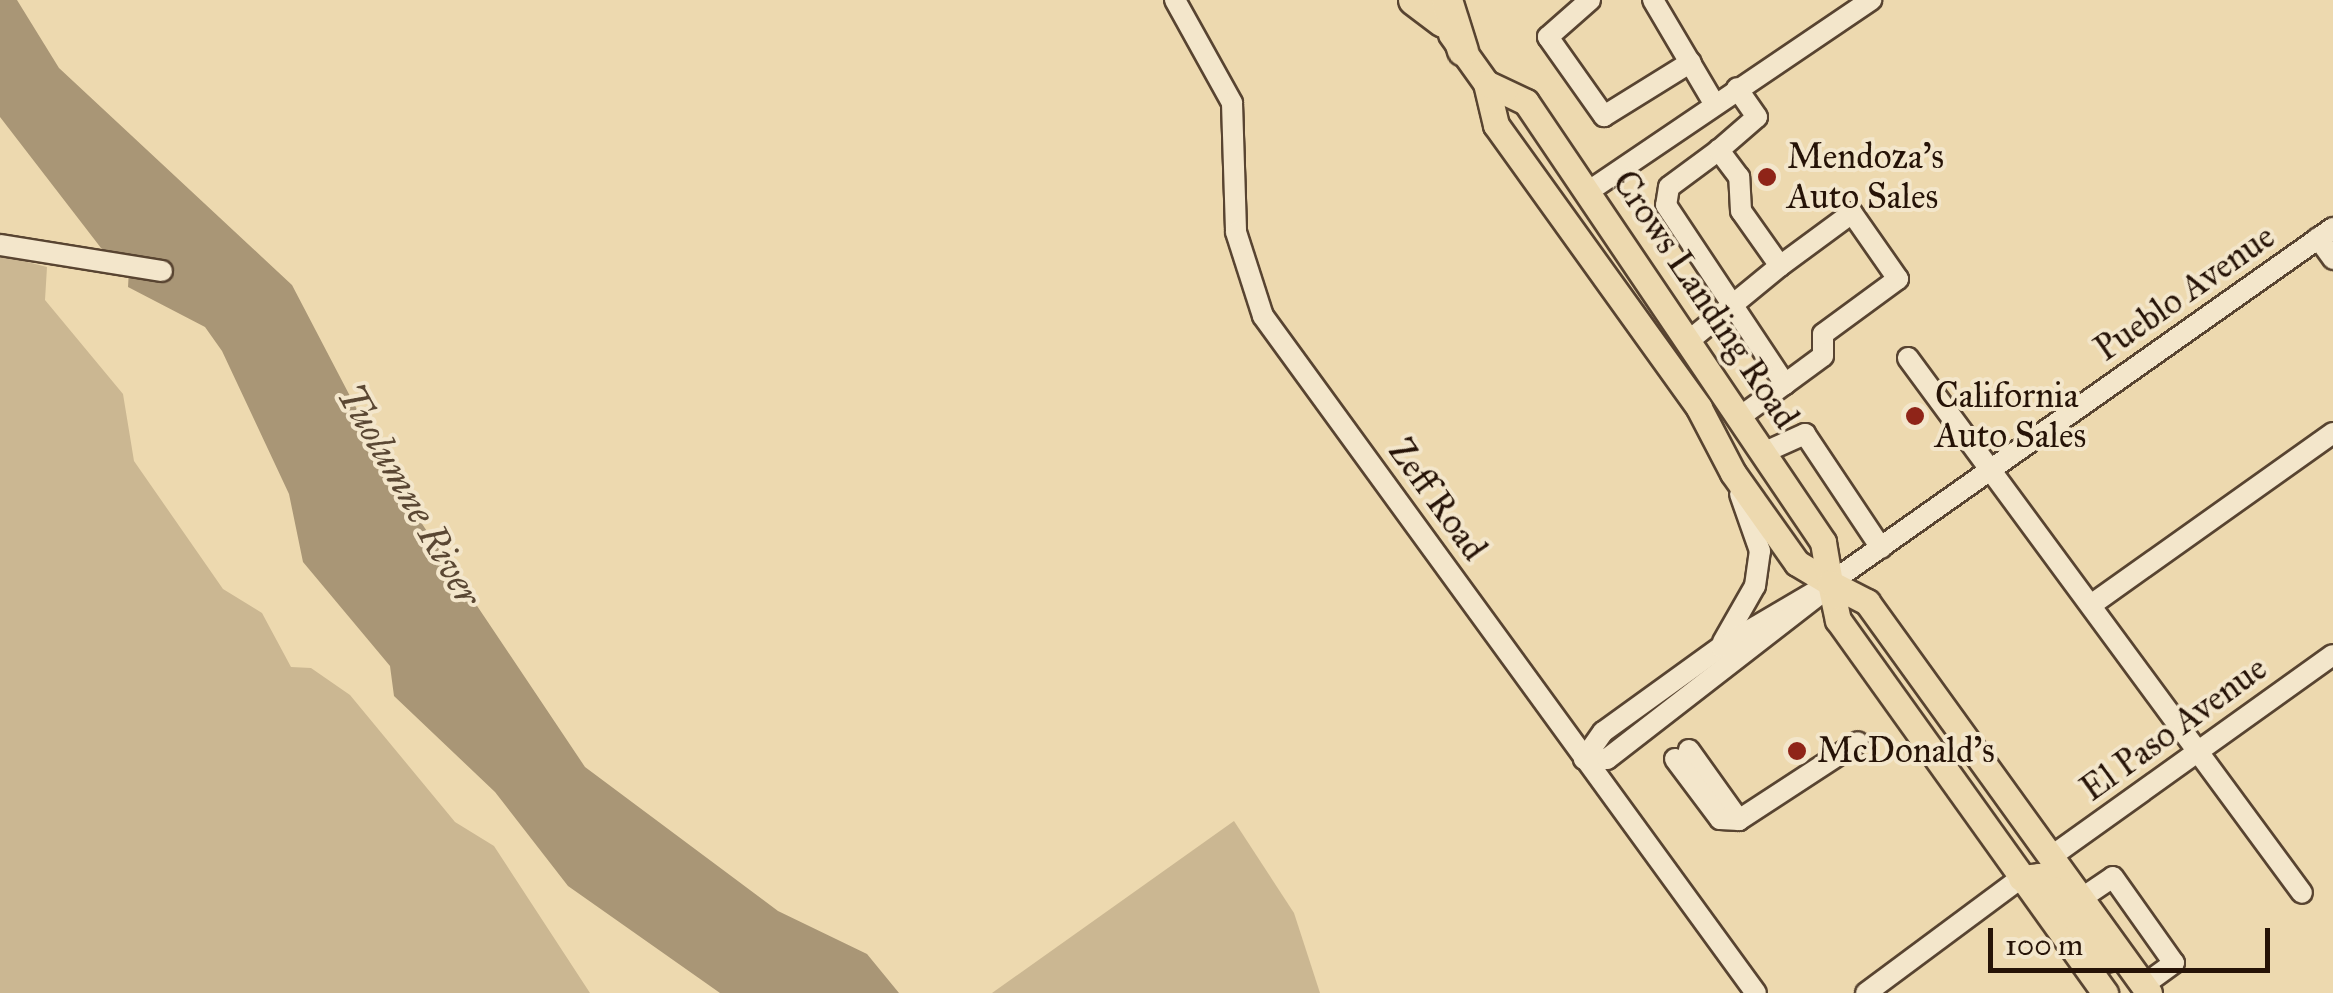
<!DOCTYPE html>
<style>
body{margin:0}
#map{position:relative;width:2333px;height:993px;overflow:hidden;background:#edd9af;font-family:"IM FELL Great Primer",serif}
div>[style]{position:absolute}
.green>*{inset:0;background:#cbb792}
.water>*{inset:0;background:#a99676}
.roads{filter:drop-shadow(2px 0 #584431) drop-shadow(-2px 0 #584431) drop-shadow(0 2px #584431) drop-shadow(0 -2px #584431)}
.minor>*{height:20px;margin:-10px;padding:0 10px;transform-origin:10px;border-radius:10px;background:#f3e6cb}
.major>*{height:25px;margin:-12.5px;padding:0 12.5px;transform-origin:12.5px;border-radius:12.5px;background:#edd9af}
.highway>*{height:30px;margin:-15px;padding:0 15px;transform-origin:15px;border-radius:15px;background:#edd9af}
.dots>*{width:28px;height:28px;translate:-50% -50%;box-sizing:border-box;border:5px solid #f3e6cb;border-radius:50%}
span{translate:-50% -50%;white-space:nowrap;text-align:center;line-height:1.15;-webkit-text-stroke:8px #f3e6cb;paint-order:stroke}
.poi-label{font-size:35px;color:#261307}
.left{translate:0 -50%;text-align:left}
.street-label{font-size:35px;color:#261307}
.water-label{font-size:38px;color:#5a4733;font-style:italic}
.scale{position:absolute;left:1988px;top:928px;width:282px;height:45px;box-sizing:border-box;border:5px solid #261307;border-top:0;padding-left:12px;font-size:30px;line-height:35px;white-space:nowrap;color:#261307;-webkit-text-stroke:8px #f3e6cb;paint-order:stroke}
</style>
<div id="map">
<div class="green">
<div style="clip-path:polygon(0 255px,47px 267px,45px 300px,123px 394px,134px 461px,223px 589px,262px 613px,291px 667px,311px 668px,350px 695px,455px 822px,494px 846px,590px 993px,0 993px)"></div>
<div style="clip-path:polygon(1234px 821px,1294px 913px,1320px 993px,992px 993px)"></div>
</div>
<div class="water">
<div style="clip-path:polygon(0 0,17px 0,59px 68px,292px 285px,398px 488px,585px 767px,778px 911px,867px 954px,899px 993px,720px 993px,568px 886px,495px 792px,394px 696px,390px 666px,303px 562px,289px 494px,222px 351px,205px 327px,128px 287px,129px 269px,101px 248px,0 117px)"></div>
</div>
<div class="roads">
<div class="minor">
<div style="left:1175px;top:0;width:118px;rotate:61deg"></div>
<div style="left:1232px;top:103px;width:129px;rotate:88.2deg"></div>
<div style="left:1236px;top:232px;width:88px;rotate:72.2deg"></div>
<div style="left:1263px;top:316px;width:837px;rotate:53.94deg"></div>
<div style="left:1590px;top:0;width:56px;rotate:138.6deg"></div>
<div style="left:1548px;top:37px;width:97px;rotate:54.7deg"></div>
<div style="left:1604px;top:116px;width:102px;rotate:-31.8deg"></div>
<div style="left:1653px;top:0;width:120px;rotate:59.4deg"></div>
<div style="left:1719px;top:150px;width:62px;rotate:143.5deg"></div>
<div style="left:1669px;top:187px;width:18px;rotate:99deg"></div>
<div style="left:1666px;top:205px;width:215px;rotate:56.4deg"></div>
<div style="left:1785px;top:384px;width:47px;rotate:-36.4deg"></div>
<div style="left:1823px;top:356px;width:22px;rotate:-90deg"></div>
<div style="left:1823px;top:334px;width:93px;rotate:-36.3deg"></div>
<div style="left:1898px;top:279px;width:80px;rotate:-124.9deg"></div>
<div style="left:1852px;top:213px;width:89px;rotate:143.6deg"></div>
<div style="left:1780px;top:266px;width:67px;rotate:-125.3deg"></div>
<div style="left:1741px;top:211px;width:34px;rotate:-93deg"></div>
<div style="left:1739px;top:177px;width:34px;rotate:-127deg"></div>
<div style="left:1719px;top:150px;width:50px;rotate:-41deg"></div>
<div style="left:1757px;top:117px;width:35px;rotate:-125deg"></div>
<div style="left:1589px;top:191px;width:341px;rotate:-34.1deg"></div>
<div style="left:2318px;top:238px;width:26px;rotate:54deg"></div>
<div style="left:0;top:245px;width:164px;rotate:9.1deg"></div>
<div style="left:1691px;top:339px;width:115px;rotate:-39.4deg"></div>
<div style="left:1908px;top:358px;width:664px;rotate:53.63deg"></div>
<div style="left:1741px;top:416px;width:54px;rotate:-36deg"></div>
<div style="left:1765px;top:452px;width:44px;rotate:-24.2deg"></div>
<div style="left:1805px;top:434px;width:137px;rotate:56.3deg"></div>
<div style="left:2091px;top:605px;width:297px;rotate:-35.4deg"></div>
<div style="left:1723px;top:642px;width:64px;rotate:-60.3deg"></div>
<div style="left:1755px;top:586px;width:35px;rotate:-82deg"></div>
<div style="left:1760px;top:551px;width:60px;rotate:-109.3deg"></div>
<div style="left:1689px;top:750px;width:86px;rotate:54.5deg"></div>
<div style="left:1739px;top:820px;width:142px;rotate:-33.2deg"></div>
<div style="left:1584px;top:759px;width:33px;rotate:-55deg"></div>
<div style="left:1603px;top:732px;width:145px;rotate:-35.8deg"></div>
<div style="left:1721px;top:647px;width:126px;rotate:-30.4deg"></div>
<div style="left:1830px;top:583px;width:616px;rotate:-35.21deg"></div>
<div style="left:1584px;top:759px;width:23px"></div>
<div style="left:1607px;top:759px;width:272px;rotate:-37.8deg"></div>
<div style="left:1675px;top:759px;width:75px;rotate:53.1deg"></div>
<div style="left:1720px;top:819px;width:19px;rotate:3deg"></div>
<div style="left:2052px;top:856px;width:345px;rotate:-35.6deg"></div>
<div style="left:2082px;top:898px;width:37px;rotate:-34deg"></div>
<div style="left:2113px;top:877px;width:105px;rotate:54.7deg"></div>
<div style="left:2174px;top:963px;width:37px;rotate:144deg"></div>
<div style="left:1866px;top:993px;width:193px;rotate:-36.6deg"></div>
</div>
<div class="major">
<div style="left:1451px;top:34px;width:60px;rotate:54.5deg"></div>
<div style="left:1486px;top:83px;width:43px;rotate:76.6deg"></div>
<div style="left:1496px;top:125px;width:348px;rotate:54.3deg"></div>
<div style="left:1699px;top:408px;width:73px;rotate:62.4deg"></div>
<div style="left:1733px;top:473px;width:110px;rotate:54.6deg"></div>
<div style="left:1797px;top:563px;width:39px;rotate:31deg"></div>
<div style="left:1830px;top:583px;width:38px;rotate:78deg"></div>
<div style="left:1838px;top:620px;width:459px;rotate:54.4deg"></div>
<div style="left:1486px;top:83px;width:44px;rotate:25.4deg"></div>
<div style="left:1526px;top:102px;width:531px;rotate:55.98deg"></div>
<div style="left:1823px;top:542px;width:42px;rotate:80.3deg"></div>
<div style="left:1830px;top:583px;width:42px;rotate:27.2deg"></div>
<div style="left:1867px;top:602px;width:482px;rotate:54.2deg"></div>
<div style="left:2021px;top:878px;width:18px;rotate:-6deg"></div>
<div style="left:2039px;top:876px;width:19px;rotate:43deg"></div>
<div style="left:2053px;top:889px;width:88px;rotate:52.4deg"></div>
</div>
<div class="highway">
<div style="left:1414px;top:0;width:36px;rotate:37deg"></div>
<div style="left:1447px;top:0;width:53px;rotate:72.6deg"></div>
</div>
</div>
<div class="dots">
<div style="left:1767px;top:177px;background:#8f2418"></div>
<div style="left:1915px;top:416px;background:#8f2418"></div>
<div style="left:1797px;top:751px;background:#8f2418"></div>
</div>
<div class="poi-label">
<span class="left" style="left:1787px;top:177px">Mendoza's<br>Auto Sales</span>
<span class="left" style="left:1935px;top:416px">California<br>Auto Sales</span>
<span class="left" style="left:1817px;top:751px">McDonald's</span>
</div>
<div class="street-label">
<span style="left:2185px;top:293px;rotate:-35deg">Pueblo Avenue</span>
<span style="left:1705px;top:300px;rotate:56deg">Crows Landing Road</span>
<span style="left:1437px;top:500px;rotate:54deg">Zeff Road</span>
<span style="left:2174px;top:729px;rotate:-36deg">El Paso Avenue</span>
</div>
<div class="water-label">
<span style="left:409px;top:495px;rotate:60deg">Tuolumne River</span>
</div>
<div class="scale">100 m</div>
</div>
